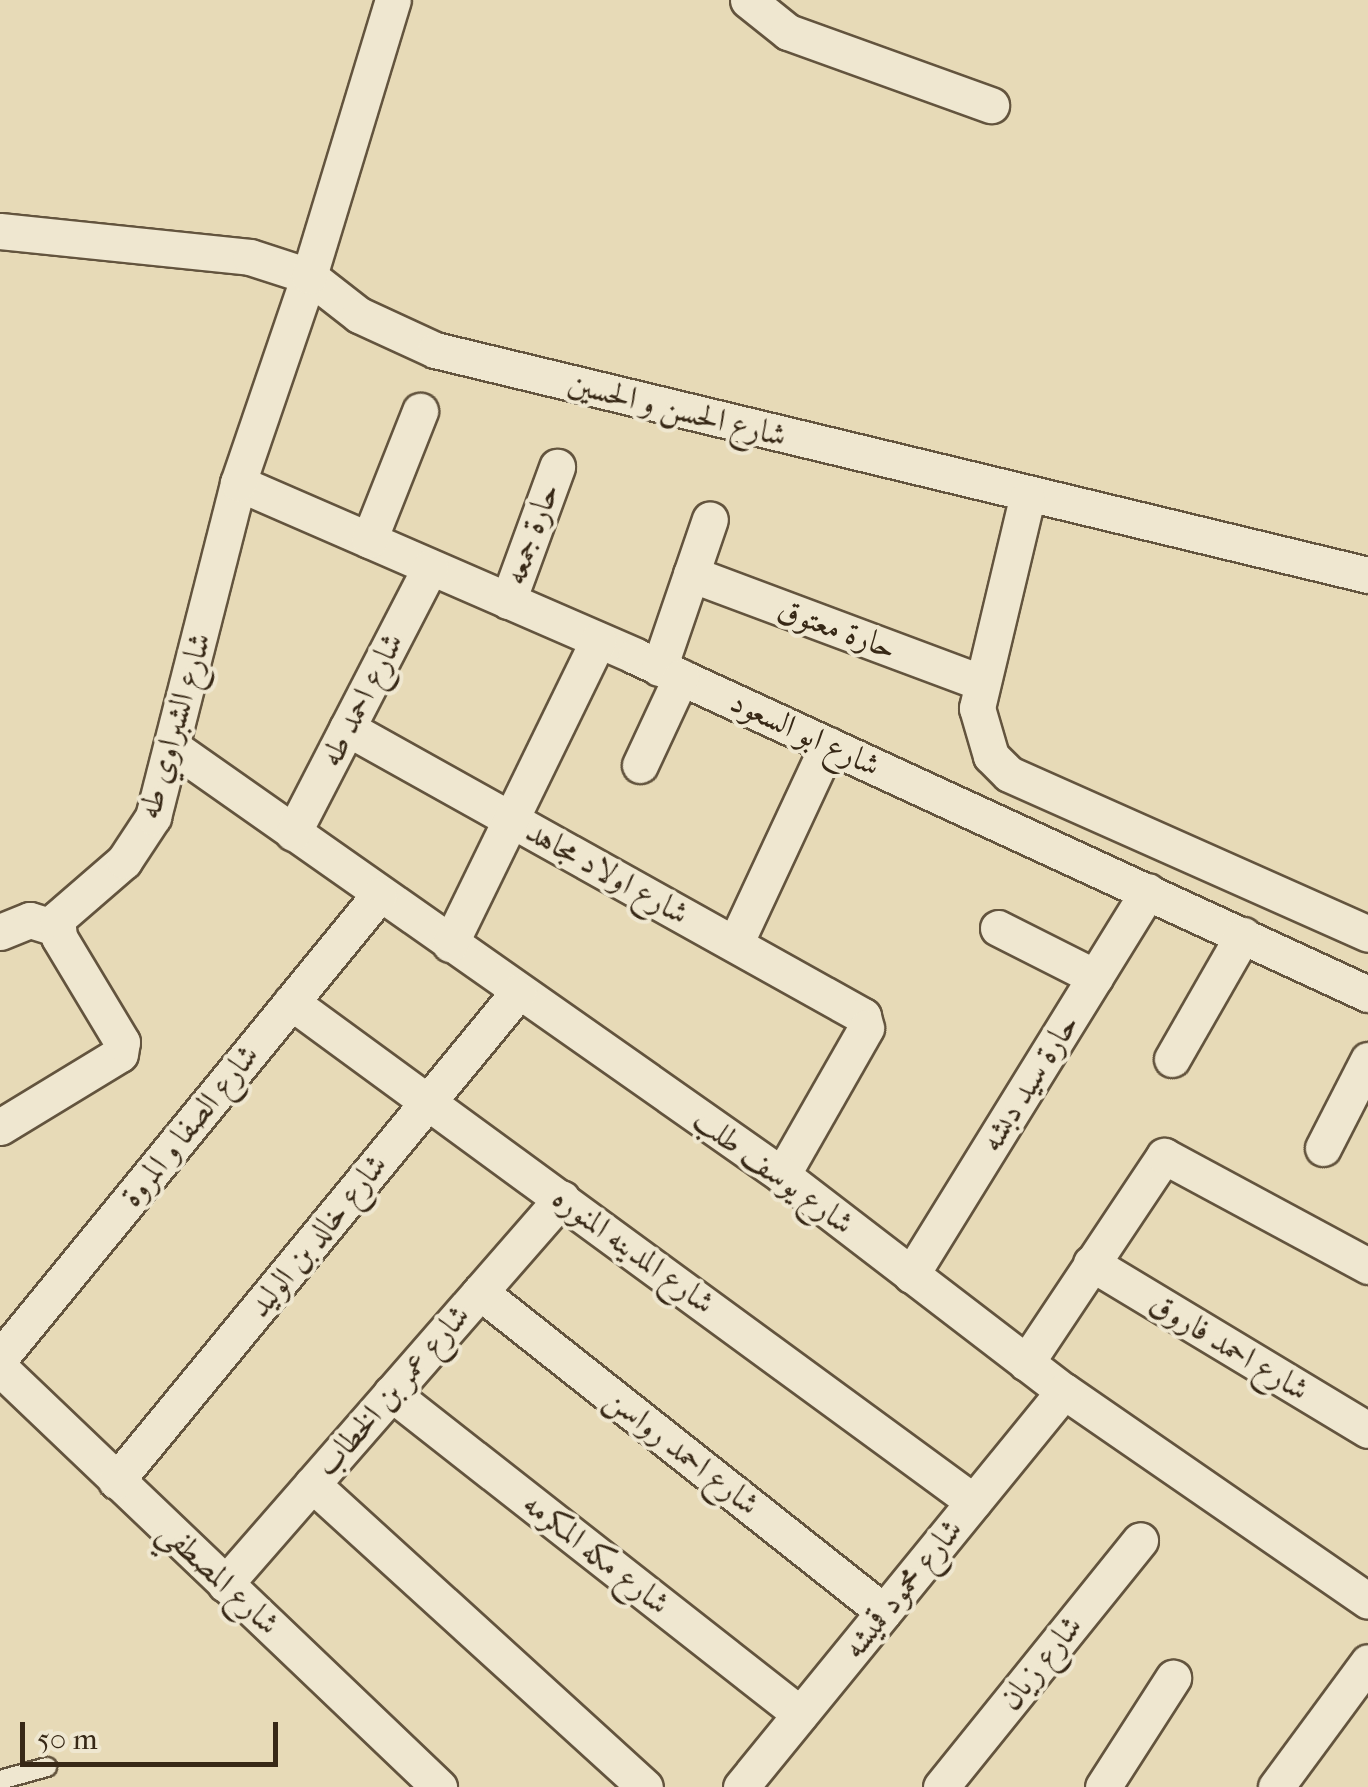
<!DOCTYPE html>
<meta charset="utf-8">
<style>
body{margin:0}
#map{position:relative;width:1368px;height:1787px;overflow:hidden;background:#e7dab7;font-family:"IM FELL French Canon",Amiri,serif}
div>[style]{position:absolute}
.roads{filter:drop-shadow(2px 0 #63543e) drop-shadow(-2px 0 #63543e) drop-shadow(0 2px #63543e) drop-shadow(0 -2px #63543e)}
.service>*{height:18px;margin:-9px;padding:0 9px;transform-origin:9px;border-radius:9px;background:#efe7d0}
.minor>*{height:35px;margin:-17.5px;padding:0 17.5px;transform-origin:17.5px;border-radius:17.5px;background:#efe7d0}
span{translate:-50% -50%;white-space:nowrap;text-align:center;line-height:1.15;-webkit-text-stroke:8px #efe7d0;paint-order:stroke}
.street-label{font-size:32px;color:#372816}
.scale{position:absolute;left:20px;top:1722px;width:258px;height:45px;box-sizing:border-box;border:5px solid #372816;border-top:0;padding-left:12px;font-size:30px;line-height:35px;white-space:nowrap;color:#372816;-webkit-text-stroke:8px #efe7d0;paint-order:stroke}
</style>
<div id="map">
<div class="roads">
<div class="service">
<div style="left:0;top:1780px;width:49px;rotate:-15.5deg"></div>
</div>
<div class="minor">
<div style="left:748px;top:0;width:51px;rotate:38.7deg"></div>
<div style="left:788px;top:32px;width:216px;rotate:19.8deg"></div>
<div style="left:0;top:231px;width:251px;rotate:5.9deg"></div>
<div style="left:250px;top:257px;width:62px;rotate:17.9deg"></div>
<div style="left:309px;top:276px;width:63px;rotate:38deg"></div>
<div style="left:359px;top:315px;width:84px;rotate:24.7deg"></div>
<div style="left:435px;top:350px;width:960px;rotate:13.56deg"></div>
<div style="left:238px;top:483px;width:433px;rotate:23.5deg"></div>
<div style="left:635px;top:656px;width:807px;rotate:24.76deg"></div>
<div style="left:1027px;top:498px;width:216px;rotate:103.4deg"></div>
<div style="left:977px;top:708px;width:50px;rotate:73.7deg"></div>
<div style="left:991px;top:756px;width:25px;rotate:45deg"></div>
<div style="left:1009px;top:774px;width:393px;rotate:24deg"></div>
<div style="left:369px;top:540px;width:139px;rotate:-68.4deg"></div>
<div style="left:691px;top:574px;width:311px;rotate:20.5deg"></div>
<div style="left:508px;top:601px;width:143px;rotate:-69.9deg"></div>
<div style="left:659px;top:668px;width:157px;rotate:-71.1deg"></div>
<div style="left:347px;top:728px;width:591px;rotate:29.17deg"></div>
<div style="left:863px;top:1016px;width:12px;rotate:76deg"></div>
<div style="left:866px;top:1028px;width:169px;rotate:119.7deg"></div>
<div style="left:174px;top:748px;width:743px;rotate:35.08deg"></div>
<div style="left:782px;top:1175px;width:355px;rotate:37.5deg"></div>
<div style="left:1064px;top:1391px;width:369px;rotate:34.6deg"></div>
<div style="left:640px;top:765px;width:97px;rotate:-65deg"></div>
<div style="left:293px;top:833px;width:299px;rotate:-62.7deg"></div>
<div style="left:998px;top:928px;width:109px;rotate:26.8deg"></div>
<div style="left:0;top:932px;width:32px;rotate:-22deg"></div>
<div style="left:30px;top:920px;width:27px;rotate:17deg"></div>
<div style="left:450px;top:944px;width:338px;rotate:-64deg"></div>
<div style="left:735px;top:944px;width:220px;rotate:-65deg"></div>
<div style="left:291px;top:1002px;width:846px;rotate:36.21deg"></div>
<div style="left:1172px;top:1059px;width:143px;rotate:-60.2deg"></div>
<div style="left:0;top:1127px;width:140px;rotate:-31.3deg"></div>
<div style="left:120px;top:1054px;width:12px;rotate:-81deg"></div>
<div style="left:122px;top:1042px;width:122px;rotate:-121deg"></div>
<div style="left:59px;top:937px;width:18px;rotate:-96deg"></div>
<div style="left:57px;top:919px;width:89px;rotate:-40.9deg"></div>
<div style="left:124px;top:861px;width:53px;rotate:-56.6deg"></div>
<div style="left:153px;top:817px;width:345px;rotate:-75.7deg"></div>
<div style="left:238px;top:483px;width:219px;rotate:-71.1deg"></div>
<div style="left:309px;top:276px;width:288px;rotate:-73.1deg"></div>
<div style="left:1323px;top:1148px;width:99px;rotate:-62.9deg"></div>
<div style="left:1091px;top:1263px;width:323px;rotate:31.1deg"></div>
<div style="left:911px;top:1275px;width:451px;rotate:-58.3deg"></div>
<div style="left:480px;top:1292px;width:515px;rotate:38.38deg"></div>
<div style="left:0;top:1358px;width:598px;rotate:-50.7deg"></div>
<div style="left:1026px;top:1363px;width:249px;rotate:-56.3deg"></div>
<div style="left:1164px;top:1156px;width:232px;rotate:28.3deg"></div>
<div style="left:0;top:1368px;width:607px;rotate:43.66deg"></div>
<div style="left:391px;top:1393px;width:520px;rotate:38.13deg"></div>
<div style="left:116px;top:1481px;width:634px;rotate:-50.56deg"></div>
<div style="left:312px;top:1484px;width:450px;rotate:42.3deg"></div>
<div style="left:225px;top:1584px;width:512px;rotate:-48.88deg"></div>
<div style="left:741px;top:1787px;width:511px;rotate:-50.8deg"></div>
<div style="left:941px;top:1787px;width:317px;rotate:-51.1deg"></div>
<div style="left:1103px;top:1787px;width:130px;rotate:-57.3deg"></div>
<div style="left:1276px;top:1787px;width:155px;rotate:-53.6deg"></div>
</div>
</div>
<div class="street-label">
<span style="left:677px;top:410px;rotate:14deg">شارع الحسن و الحسين</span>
<span style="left:532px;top:534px;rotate:-70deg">حارة جمعه</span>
<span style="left:837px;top:629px;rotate:20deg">حارة معتوق</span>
<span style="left:362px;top:700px;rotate:-63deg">شارع احمد طه</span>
<span style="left:175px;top:726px;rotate:-74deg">شارع الشبراوي طه</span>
<span style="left:805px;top:734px;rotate:25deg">شارع ابو السعود</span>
<span style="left:607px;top:873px;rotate:29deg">شارع اولاد مجاهد</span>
<span style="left:1030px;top:1083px;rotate:-58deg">حارة سيد دبشه</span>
<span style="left:190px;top:1126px;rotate:-51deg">شارع الصفا و المروة</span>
<span style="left:773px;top:1172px;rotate:36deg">شارع يوسف طلب</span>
<span style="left:318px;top:1236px;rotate:-51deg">شارع خالد بن الوليد</span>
<span style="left:633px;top:1251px;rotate:36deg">شارع المدينه المنوره</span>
<span style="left:1229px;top:1347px;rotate:31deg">شارع احمد فاروق</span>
<span style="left:393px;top:1391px;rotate:-49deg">شارع عمر بن الخطاب</span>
<span style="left:682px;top:1452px;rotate:38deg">شارع احمد رواسن</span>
<span style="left:596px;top:1554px;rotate:38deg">شارع مكه المكرمه</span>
<span style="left:219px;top:1578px;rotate:43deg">شارع المصطفي</span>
<span style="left:903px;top:1589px;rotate:-51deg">شارع محمود قميشه</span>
<span style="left:1041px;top:1663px;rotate:-51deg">شارع زيان</span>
</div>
<div class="scale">50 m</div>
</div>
